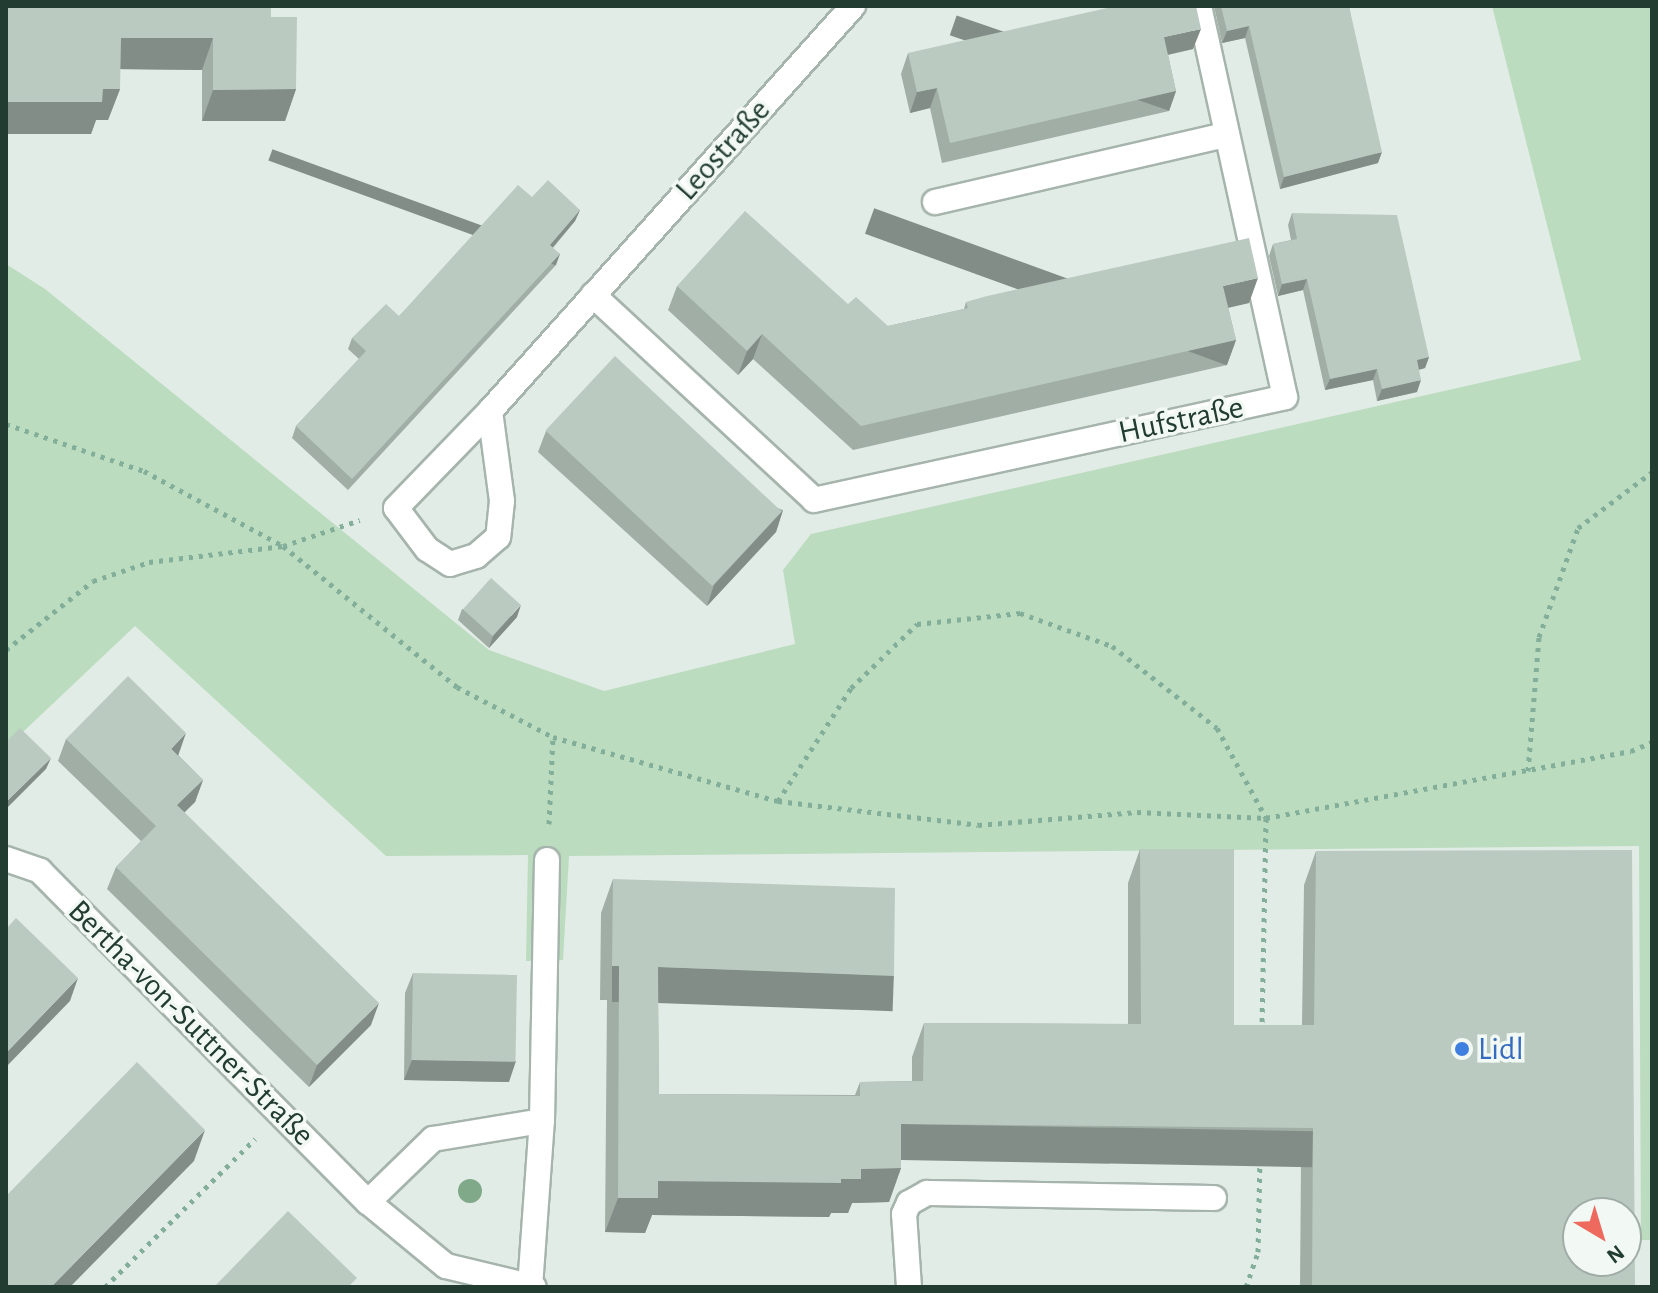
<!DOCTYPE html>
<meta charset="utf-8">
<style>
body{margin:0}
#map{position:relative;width:1658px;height:1293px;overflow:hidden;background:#e2ece6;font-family:"Alegreya Sans",sans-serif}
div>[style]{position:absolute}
.green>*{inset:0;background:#bbdcbf}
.path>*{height:5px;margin-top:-2.5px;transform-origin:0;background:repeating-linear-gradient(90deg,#83af9a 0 4px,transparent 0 10px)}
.roads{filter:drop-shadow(2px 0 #a5b4ac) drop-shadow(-2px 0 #a5b4ac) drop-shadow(0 2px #a5b4ac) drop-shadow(0 -2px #a5b4ac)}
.lane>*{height:24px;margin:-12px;padding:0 12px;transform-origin:12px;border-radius:12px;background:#fff}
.street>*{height:24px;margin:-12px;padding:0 12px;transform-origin:12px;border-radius:12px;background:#fff}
.trees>*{width:24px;height:24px;margin:-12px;border-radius:50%;background:#7fa989}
.wall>*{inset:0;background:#a0aea6}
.shaded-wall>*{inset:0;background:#828d87;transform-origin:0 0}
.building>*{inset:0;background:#bacac1;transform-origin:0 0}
.dots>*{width:22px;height:22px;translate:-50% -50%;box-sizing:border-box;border:4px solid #f2f8f4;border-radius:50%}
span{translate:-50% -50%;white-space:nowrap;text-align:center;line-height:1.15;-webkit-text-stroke:7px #f2f8f4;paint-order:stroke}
.street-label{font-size:32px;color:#223c31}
.shop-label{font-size:32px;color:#366cbe}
.left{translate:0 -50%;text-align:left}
.frame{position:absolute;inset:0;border:8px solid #223c31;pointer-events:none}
.north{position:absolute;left:1562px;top:1197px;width:80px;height:80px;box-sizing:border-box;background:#f2f8f4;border:2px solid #9fada6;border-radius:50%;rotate:142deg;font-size:22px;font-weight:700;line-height:32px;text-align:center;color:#223c31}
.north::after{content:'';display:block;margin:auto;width:28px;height:36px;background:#ee6a5e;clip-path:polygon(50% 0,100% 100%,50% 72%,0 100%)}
</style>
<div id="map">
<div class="green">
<div style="clip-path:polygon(1492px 6px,1652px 6px,1652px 1240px,1641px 1240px,1639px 846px,569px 856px,563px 960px,526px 961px,528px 855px,386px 856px,135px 626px,6px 748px,6px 264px,45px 289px,489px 650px,604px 691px,795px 644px,783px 570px,811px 534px,1581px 360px)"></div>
</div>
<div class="path">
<div style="left:6px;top:424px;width:146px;rotate:18.8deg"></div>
<div style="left:144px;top:471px;width:158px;rotate:28.3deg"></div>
<div style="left:283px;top:546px;width:224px;rotate:39deg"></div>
<div style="left:457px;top:687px;width:108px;rotate:27.5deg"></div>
<div style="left:553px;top:737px;width:234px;rotate:15.9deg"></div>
<div style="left:778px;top:801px;width:201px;rotate:6.8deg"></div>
<div style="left:978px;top:825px;width:160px;rotate:-4.7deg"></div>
<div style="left:1137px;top:812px;width:129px;rotate:2.7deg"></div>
<div style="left:1266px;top:818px;width:371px;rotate:-10.4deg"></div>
<div style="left:1631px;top:751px;width:23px;rotate:-23deg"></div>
<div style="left:6px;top:650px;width:111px;rotate:-38.4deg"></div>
<div style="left:93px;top:581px;width:59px;rotate:-18.7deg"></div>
<div style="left:149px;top:562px;width:135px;rotate:-6.8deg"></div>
<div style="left:283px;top:546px;width:81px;rotate:-18.7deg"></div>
<div style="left:1528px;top:771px;width:134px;rotate:-85.3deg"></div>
<div style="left:1539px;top:637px;width:116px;rotate:-70.3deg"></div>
<div style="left:1578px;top:528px;width:93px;rotate:-37.1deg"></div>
<div style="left:778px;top:801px;width:135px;rotate:-57.1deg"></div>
<div style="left:851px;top:688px;width:92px;rotate:-44.1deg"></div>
<div style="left:917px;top:624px;width:104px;rotate:-6.1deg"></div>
<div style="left:1020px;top:613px;width:98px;rotate:19.7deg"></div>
<div style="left:1112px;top:646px;width:133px;rotate:38deg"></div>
<div style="left:1217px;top:728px;width:102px;rotate:61.4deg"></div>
<div style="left:1266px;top:818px;width:214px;rotate:91.1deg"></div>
<div style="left:549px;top:824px;width:87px;rotate:-87.4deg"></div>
<div style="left:105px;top:1287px;width:211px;rotate:-44.6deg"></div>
<div style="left:1246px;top:1287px;width:37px;rotate:-71deg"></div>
<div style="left:1258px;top:1252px;width:94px;rotate:-88.8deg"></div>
</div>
<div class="roads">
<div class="lane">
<div style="left:909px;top:1287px;width:73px;rotate:-93.9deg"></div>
<div style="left:904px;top:1214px;width:12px;rotate:-66deg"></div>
<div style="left:909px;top:1203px;width:21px;rotate:-29deg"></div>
<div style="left:927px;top:1193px;width:287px;rotate:1deg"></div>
</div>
<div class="street">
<div style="left:935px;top:202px;width:299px;rotate:-13deg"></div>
<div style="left:593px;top:295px;width:301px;rotate:42.8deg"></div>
<div style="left:814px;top:500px;width:482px;rotate:-12.3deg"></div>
<div style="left:1285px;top:397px;width:400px;rotate:-102.4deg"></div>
<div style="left:490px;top:411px;width:91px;rotate:82.4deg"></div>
<div style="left:502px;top:501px;width:36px;rotate:96deg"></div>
<div style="left:498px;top:537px;width:29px;rotate:139deg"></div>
<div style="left:476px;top:556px;width:27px;rotate:163deg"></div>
<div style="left:450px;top:564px;width:27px;rotate:-147deg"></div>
<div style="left:427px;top:549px;width:51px;rotate:-127.1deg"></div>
<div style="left:396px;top:508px;width:135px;rotate:-45.9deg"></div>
<div style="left:490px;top:411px;width:544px;rotate:-48.13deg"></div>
<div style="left:6px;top:859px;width:36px;rotate:19deg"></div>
<div style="left:40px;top:871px;width:466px;rotate:45.3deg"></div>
<div style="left:368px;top:1202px;width:101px;rotate:39.4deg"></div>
<div style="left:446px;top:1266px;width:90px;rotate:13.4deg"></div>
<div style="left:368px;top:1202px;width:91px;rotate:-44.1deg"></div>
<div style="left:433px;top:1139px;width:110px;rotate:-9.4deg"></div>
<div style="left:530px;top:1287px;width:166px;rotate:-85.9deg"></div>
<div style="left:542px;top:1121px;width:261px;rotate:-88.9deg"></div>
</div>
</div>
<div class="trees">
<div style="left:470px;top:1191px"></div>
</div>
<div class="wall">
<div style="clip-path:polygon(6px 6px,271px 17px,296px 89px,285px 121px,202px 121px,202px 70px,120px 69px,120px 89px,108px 120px,96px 120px,91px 134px)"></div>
<div style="clip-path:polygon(1214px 6px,1349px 6px,1378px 163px,1280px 189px,1245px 38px,1222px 43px)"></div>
<div style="clip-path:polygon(1193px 49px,1168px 55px,1176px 91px,1169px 111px,942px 163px,930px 108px,910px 113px,901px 74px,908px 53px)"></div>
<div style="clip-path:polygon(532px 197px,580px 210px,575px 221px,553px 248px,556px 265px,348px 490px,292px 438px,296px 426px,359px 359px,348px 349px,352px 338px,399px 316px)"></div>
<div style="clip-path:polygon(1292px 213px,1429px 357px,1425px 368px,1419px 370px,1417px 392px,1377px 401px,1373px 380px,1325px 390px,1303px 290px,1278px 296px,1269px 256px,1273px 244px,1291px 240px,1288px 225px)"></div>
<div style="clip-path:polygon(677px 286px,888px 326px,964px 309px,966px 302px,1249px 303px,1228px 307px,1236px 340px,1227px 365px,853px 450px,753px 359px,738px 375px,668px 310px)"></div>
<div style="clip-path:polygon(546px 431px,783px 510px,776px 532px,707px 606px,538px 452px)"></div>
<div style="clip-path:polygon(462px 609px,517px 617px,489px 648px,458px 620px)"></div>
<div style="clip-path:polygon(66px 739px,178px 755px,203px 780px,195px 802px,184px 812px,371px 1025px,309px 1087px,107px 889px,116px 867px,141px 841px,58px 761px)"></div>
<div style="clip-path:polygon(1140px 849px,1234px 1025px,1302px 1025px,1304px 885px,1316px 851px,1635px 1287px,1300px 1287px,1301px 1162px,901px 1158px,901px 1168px,889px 1202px,852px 1203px,848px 1213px,831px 1213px,829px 1217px,652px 1215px,645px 1233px,605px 1232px,607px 1000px,600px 1000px,601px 913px,613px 879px,894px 976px,882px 1010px,658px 1002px,659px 1094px,855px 1095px,860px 1082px,912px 1081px,912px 1057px,924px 1023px,1128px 1024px,1128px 883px)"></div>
<div style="clip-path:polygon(413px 973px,509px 1082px,404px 1080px,405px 993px)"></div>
</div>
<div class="shaded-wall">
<div style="clip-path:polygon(1249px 26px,1245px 38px,1222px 43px,1227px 31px)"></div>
<div style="clip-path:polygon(1201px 29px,1193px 49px,1157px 57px,1164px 37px)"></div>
<div style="clip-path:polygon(121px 38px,213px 38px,202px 70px,109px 69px)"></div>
<div style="clip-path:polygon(937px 88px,930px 108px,910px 113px,917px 92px)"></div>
<div style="clip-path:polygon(103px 89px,120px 89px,108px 120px,96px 120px,91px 134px,6px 134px,6px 102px)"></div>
<div style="clip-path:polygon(296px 89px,285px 121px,202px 121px,213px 90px)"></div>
<div style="left:1176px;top:91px;width:21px;height:232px;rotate:109deg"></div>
<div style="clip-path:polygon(1382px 152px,1378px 163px,1280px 189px,1284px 177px)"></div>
<div style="clip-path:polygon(580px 210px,575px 221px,545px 256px,550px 245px)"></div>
<div style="left:560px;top:254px;width:12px;height:306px;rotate:110deg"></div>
<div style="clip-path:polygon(1258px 278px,1249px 303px,1215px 311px,1223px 286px)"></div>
<div style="clip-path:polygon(1307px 279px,1303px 290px,1278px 296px,1282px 284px)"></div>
<div style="clip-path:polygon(762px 334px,753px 359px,738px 375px,747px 351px)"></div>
<div style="left:1236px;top:340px;width:27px;height:385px;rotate:110deg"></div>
<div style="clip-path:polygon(1429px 357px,1425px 368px,1413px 371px,1417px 360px)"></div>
<div style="clip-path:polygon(1377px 369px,1373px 380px,1325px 390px,1330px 379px)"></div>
<div style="clip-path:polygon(1421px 380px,1417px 392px,1377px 401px,1382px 389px)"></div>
<div style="clip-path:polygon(783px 510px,776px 532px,707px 606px,714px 585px)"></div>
<div style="clip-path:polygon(521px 605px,517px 617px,489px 648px,493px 636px)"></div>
<div style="clip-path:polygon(186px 733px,178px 756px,171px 749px)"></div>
<div style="clip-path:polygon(51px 758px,46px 769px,6px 809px,6px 802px)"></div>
<div style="clip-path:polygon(203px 780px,195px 802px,169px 828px,177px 805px)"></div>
<div style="left:612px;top:966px;width:7px;height:36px"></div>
<div style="left:658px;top:967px;width:236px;height:36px;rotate:2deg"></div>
<div style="clip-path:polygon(78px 978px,70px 1001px,6px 1067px,6px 1053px)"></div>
<div style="clip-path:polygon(379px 1003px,371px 1025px,309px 1087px,317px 1065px)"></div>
<div style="clip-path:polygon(412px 1060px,516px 1061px,509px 1082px,404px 1080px)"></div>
<div style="left:901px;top:1124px;width:412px;height:36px;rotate:1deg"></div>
<div style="clip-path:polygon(205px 1130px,194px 1161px,70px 1287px,51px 1287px)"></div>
<div style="clip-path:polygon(901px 1168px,889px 1202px,852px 1203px,848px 1213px,831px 1213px,829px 1217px,652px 1215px,645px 1233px,605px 1232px,618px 1198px,658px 1181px,841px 1179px,861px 1169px)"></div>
</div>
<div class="building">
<div style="clip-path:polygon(6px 6px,271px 6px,271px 17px,297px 17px,296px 89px,213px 90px,213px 38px,121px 38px,120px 89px,103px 89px,102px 102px,6px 102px)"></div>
<div style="clip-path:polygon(1116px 6px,1196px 6px,1201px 29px,1164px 37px,1176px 91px,950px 143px,937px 88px,917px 92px,908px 53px)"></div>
<div style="clip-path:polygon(1221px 6px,1349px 6px,1382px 152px,1284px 177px,1249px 26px,1227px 31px)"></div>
<div style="clip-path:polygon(548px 180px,580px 210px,550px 245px,560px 254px,352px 479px,296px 426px,366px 351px,352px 338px,386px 304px,399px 316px,518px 185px,532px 197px)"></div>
<div style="clip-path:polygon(745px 211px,848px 304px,856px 297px,888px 326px,968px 308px,966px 302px,987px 296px,1249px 238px,1258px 278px,1223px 286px,1236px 340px,861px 426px,762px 334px,747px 351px,677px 286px)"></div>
<div style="clip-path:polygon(1292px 213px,1397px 215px,1429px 357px,1417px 360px,1421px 380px,1382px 389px,1377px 369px,1330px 379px,1307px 279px,1282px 284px,1273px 244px,1297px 239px)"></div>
<div style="left:615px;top:356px;width:228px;height:102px;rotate:43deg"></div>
<div style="left:491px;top:578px;width:40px;height:42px;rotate:42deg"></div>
<div style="clip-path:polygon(128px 676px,186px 733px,171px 749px,203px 780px,177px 805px,379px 1003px,317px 1065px,116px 867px,156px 826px,66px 739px)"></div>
<div style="clip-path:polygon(20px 728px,51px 758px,6px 802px,6px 742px)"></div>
<div style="clip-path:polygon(evenodd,1140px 849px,1234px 849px,1234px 1025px,1314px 1025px,1316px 851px,1632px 850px,1635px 1287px,1312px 1287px,1313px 1128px,901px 1124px,901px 1168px,861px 1169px,861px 1179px,841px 1179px,841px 1183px,658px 1181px,658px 1198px,618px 1198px,619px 966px,612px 966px,613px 879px,895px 888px,894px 976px,658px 967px,659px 1094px,860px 1096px,860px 1082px,923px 1081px,924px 1023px,1141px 1024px,1140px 849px,1578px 1213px,1626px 1213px,1626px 1261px,1578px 1261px,1578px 1213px)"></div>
<div style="clip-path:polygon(16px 918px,78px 978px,6px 1053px,6px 929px)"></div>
<div style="left:413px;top:973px;width:104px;height:87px;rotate:1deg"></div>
<div style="clip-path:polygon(137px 1062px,205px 1130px,51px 1287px,6px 1287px,6px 1196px)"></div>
<div style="clip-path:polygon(288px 1211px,357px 1278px,348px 1287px,214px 1287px)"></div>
</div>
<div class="dots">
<div style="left:1462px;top:1049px;background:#3f7fe0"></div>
</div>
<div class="street-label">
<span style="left:723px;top:150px;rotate:-48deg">Leostraße</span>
<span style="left:1181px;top:420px;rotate:-12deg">Hufstraße</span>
<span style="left:191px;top:1023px;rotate:45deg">Bertha-von-Suttner-Straße</span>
</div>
<div class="shop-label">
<span class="left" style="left:1478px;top:1049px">Lidl</span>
</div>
<div class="frame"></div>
<div class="north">N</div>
</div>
